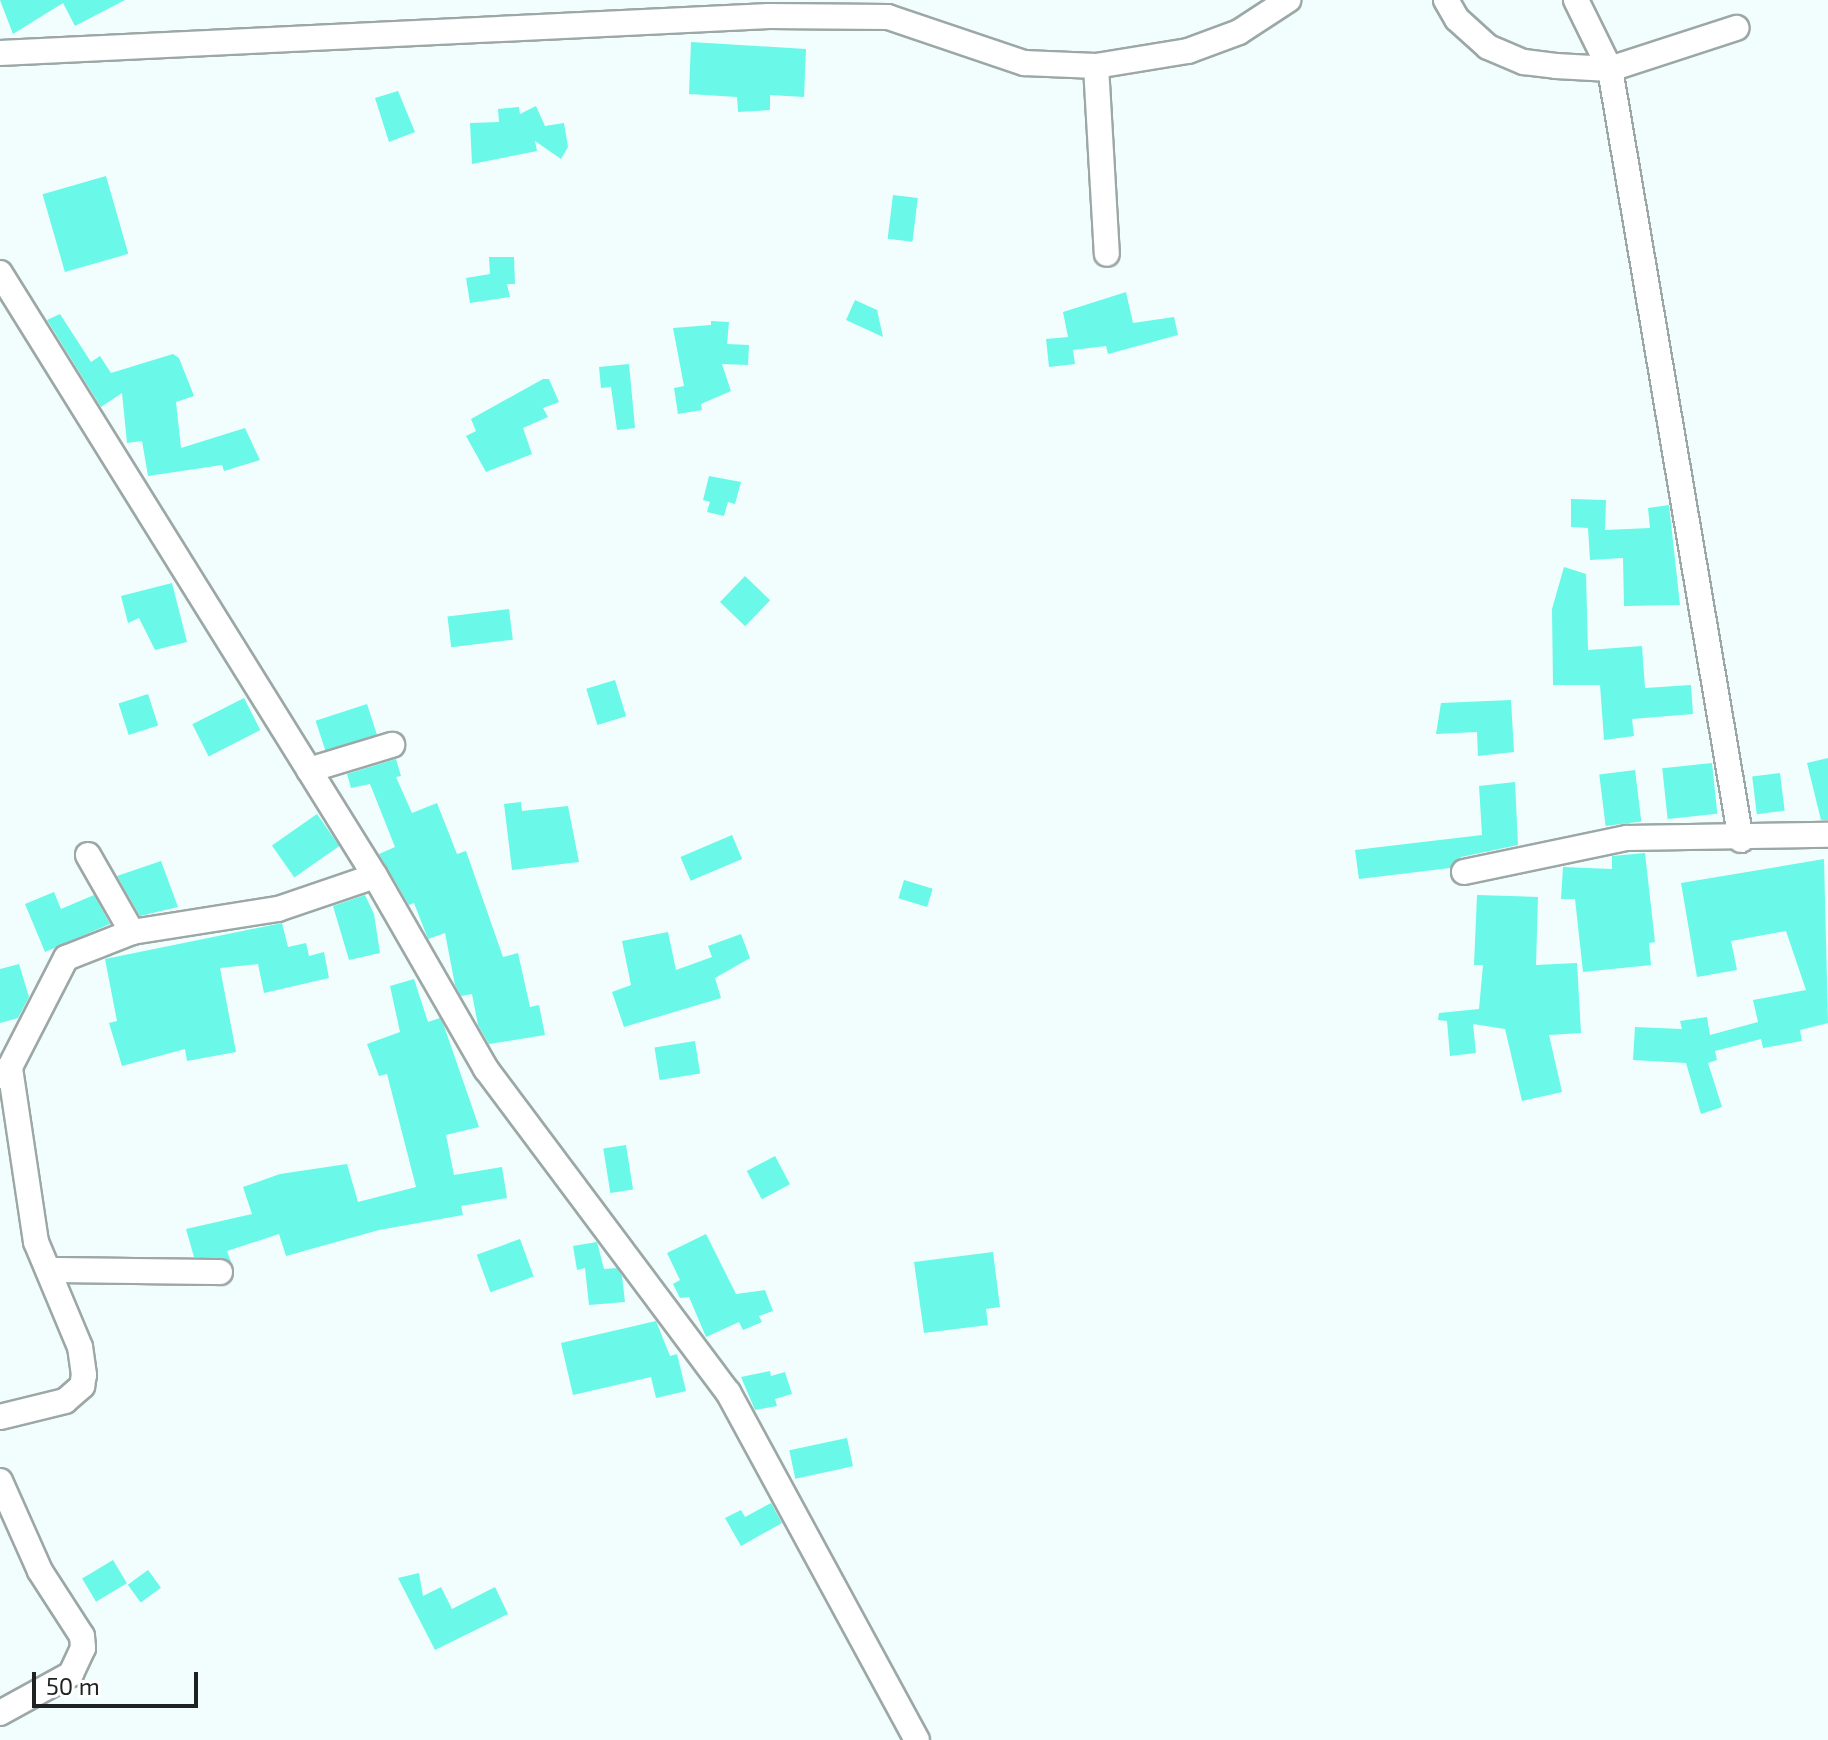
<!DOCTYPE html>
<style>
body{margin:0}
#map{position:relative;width:1828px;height:1740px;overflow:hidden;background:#f2fefd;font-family:"Exo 2",sans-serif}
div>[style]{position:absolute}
.building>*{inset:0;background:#6af8e9;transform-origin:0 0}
.roads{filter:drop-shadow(2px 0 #9ca8a6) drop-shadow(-2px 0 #9ca8a6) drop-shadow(0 2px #9ca8a6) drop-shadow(0 -2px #9ca8a6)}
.street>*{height:24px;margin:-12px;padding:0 12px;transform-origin:12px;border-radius:12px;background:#fff}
span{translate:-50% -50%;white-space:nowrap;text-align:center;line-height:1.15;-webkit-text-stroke:6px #fff;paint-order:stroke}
.scale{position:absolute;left:32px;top:1672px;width:166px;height:36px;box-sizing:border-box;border:4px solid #1e2221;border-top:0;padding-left:10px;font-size:24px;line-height:28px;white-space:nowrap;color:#1e2221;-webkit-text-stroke:6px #fff;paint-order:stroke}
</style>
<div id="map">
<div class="building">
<div style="clip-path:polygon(0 0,125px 0,75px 26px,63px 3px,13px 34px)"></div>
<div style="clip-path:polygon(691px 42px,806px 49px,804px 97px,770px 95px,770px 110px,738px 112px,737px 97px,689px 94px)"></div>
<div style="clip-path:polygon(398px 91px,415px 132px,389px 142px,375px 98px)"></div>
<div style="clip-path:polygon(536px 106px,545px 126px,564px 123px,568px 147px,561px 159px,535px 141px,537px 151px,472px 164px,470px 123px,499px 122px,498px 109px,519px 107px,520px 114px)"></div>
<div style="left:106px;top:176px;width:81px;height:66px;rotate:74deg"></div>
<div style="left:893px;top:195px;width:25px;height:44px;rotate:7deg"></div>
<div style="clip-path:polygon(489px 257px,514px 257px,515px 284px,507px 284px,510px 297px,470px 303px,466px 278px,490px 274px)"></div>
<div style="clip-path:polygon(1126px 292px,1133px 323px,1174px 317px,1178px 335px,1108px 354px,1106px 346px,1073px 350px,1075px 364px,1049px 367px,1046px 339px,1068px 337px,1063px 312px)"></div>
<div style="clip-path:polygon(855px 300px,877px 310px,883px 337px,846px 320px)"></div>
<div style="clip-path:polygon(60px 314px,91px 362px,100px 356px,111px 373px,173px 354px,179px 358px,194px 396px,176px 402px,181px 448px,245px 428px,260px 460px,224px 471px,222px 465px,148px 476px,142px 441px,127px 443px,122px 393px,101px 407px,47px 320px)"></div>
<div style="clip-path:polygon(711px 321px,729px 322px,727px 344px,749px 345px,748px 365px,722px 364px,731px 391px,701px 404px,702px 410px,678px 414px,674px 388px,684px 386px,673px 328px,711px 325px)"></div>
<div style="clip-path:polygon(629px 364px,635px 428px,617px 430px,611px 387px,601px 388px,599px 367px)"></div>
<div style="clip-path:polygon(543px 379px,549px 379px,559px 402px,543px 408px,548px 417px,523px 428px,532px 454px,486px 472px,466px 436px,476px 431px,471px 419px)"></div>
<div style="clip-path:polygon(709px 476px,741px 482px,735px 504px,728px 502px,724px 516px,707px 512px,710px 502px,703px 500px)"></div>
<div style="clip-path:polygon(1571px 499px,1606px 500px,1605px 530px,1650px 528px,1648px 508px,1669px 505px,1680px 605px,1624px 606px,1623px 558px,1590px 560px,1588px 528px,1571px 527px)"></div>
<div style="clip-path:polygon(1564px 567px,1586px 574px,1588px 650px,1642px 646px,1645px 688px,1691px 685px,1693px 714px,1632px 719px,1634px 736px,1604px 740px,1600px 685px,1553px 685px,1552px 609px)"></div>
<div style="left:745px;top:576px;width:35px;height:36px;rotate:44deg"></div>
<div style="clip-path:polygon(172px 583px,187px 642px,155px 650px,139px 618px,128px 623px,121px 596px)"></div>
<div style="left:509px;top:609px;width:31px;height:62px;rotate:83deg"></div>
<div style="left:615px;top:680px;width:38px;height:30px;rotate:73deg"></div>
<div style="left:148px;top:694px;width:33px;height:31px;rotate:72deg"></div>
<div style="left:244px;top:698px;width:36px;height:58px;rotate:63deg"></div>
<div style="clip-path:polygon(1511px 700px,1514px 752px,1478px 756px,1477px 732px,1436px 734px,1441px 703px)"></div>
<div style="left:367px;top:704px;width:32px;height:54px;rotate:72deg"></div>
<div style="clip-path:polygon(1828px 758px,1828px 820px,1821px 820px,1807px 763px)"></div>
<div style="clip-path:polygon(396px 759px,401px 776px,396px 777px,412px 813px,437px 803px,457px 854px,466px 851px,503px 957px,518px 953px,530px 1007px,539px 1005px,545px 1035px,489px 1044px,478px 1025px,472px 994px,461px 996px,455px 985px,445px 933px,428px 939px,414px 903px,409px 905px,379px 854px,395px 847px,370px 784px,351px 788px,347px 774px)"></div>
<div style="left:1712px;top:763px;width:51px;height:50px;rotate:84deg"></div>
<div style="left:1635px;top:770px;width:52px;height:36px;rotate:83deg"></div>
<div style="left:1780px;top:773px;width:38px;height:28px;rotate:83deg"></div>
<div style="clip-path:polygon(1515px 782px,1518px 845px,1461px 857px,1450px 868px,1359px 879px,1355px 850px,1482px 835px,1479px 786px)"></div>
<div style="clip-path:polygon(521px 802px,522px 811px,568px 806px,579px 862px,512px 870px,504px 804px)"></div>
<div style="left:317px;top:814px;width:39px;height:55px;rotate:55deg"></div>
<div style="left:732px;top:835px;width:26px;height:56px;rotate:67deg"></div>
<div style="clip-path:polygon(1645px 853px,1655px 942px,1649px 943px,1651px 965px,1583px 972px,1575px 899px,1561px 899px,1563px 867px,1612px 869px,1612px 856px)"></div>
<div style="clip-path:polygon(1824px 859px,1828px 1023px,1800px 1030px,1802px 1041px,1763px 1048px,1761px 1039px,1715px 1051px,1717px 1060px,1708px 1063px,1722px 1107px,1701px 1114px,1686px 1063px,1633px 1060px,1635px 1027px,1682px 1029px,1680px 1021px,1707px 1017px,1710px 1035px,1758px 1022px,1753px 1000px,1806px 990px,1786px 931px,1731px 941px,1737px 970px,1697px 977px,1681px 883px)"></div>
<div style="clip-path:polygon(161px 861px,178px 907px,140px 916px,117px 876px)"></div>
<div style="left:904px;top:880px;width:30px;height:19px;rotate:17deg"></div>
<div style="clip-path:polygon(54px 892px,61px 909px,94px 895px,110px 924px,45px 952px,25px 904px)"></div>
<div style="clip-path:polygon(365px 895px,374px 914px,380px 953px,349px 960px,333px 906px)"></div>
<div style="clip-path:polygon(1477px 895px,1538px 897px,1536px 965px,1577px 963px,1581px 1033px,1549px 1035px,1562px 1092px,1522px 1101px,1505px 1029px,1473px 1024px,1476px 1053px,1450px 1056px,1447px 1021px,1438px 1020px,1439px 1013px,1479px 1009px,1483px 965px,1474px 965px)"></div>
<div style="clip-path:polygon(282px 923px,288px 947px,306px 943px,309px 956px,324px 952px,329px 978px,264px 993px,258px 964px,220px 968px,236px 1052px,187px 1061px,185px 1049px,122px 1066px,109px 1023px,117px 1021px,105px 959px)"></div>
<div style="clip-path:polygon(668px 932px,676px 970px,712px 957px,708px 946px,741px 934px,750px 958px,715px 978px,721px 998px,624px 1027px,612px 992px,631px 985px,622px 941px)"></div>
<div style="clip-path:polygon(19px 964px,29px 997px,18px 1018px,0 1023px,0 969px)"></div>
<div style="clip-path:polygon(414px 979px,428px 1022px,440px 1018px,444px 1026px,479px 1127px,446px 1135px,454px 1175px,502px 1167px,507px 1198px,461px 1206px,463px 1215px,379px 1230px,286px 1256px,279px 1234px,227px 1251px,231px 1262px,194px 1257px,186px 1229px,252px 1214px,243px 1187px,280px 1174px,347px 1164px,358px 1202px,416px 1187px,387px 1074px,379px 1076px,367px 1044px,400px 1032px,390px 986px)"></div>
<div style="left:695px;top:1041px;width:33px;height:41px;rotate:81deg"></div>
<div style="left:626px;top:1145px;width:45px;height:23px;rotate:81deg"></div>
<div style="left:775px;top:1156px;width:32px;height:32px;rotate:62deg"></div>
<div style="clip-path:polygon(706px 1234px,736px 1294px,765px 1290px,773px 1311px,759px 1316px,762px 1322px,743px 1330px,739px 1322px,706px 1337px,689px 1297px,680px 1298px,673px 1284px,680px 1280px,667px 1253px)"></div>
<div style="left:520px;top:1239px;width:40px;height:46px;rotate:70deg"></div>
<div style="clip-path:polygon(597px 1242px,604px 1269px,617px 1268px,622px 1276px,625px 1302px,589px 1305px,585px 1268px,577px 1270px,573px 1246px)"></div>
<div style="clip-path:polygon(993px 1252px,1000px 1307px,986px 1309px,988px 1325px,924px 1333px,914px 1262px)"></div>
<div style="clip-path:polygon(656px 1321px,670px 1356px,677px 1354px,686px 1391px,656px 1398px,651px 1377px,573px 1395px,561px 1343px)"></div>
<div style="clip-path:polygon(770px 1371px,771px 1376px,785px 1372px,792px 1394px,775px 1399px,777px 1406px,755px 1410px,741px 1377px)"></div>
<div style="left:847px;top:1438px;width:29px;height:59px;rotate:78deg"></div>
<div style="clip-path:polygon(771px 1503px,782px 1523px,741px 1546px,725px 1518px,741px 1510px,745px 1517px)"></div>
<div style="left:113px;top:1560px;width:27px;height:36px;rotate:59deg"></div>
<div style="left:148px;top:1570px;width:22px;height:25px;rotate:54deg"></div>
<div style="clip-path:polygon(419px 1573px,423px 1596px,441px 1587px,452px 1609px,495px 1587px,508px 1614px,435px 1650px,398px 1578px)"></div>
</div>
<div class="roads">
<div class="street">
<div style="left:1446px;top:0;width:22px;rotate:60deg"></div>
<div style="left:1457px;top:19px;width:42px;rotate:42.1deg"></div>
<div style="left:1488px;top:47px;width:39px;rotate:23deg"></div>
<div style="left:1524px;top:62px;width:32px;rotate:7deg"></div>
<div style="left:1556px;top:66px;width:54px;rotate:3.2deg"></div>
<div style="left:1610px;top:69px;width:133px;rotate:-18deg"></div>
<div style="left:1576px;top:0;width:77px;rotate:63.8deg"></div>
<div style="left:1610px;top:69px;width:782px;rotate:80.36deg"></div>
<div style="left:0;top:53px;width:770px;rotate:-2.75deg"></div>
<div style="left:769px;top:16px;width:119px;rotate:0.5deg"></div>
<div style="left:888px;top:17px;width:144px;rotate:18.7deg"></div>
<div style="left:1024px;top:63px;width:72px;rotate:2.4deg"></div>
<div style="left:1096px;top:66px;width:93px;rotate:-9.3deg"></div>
<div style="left:1188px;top:51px;width:54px;rotate:-20.4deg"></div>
<div style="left:1239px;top:32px;width:59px;rotate:-33.1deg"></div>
<div style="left:1096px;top:66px;width:188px;rotate:86.7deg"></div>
<div style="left:0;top:273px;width:710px;rotate:58.12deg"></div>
<div style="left:375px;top:876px;width:223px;rotate:60.1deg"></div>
<div style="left:486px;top:1069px;width:404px;rotate:53.2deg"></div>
<div style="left:728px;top:1392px;width:396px;rotate:61.5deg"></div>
<div style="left:309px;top:770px;width:87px;rotate:-16.8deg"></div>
<div style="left:88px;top:855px;width:89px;rotate:60.3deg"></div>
<div style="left:132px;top:932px;width:148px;rotate:-9deg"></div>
<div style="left:278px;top:909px;width:102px;rotate:-18.8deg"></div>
<div style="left:1464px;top:872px;width:167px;rotate:-11.8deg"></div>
<div style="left:1627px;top:838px;width:201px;rotate:-0.9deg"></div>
<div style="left:0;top:1076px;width:13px;rotate:-42deg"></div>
<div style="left:10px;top:1067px;width:123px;rotate:-62.8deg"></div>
<div style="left:66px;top:958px;width:71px;rotate:-21.5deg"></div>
<div style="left:49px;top:1270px;width:171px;rotate:0.7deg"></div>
<div style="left:0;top:1417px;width:67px;rotate:-13.8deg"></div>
<div style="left:65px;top:1401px;width:23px;rotate:-41deg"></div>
<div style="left:82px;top:1386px;width:11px;rotate:-80deg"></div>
<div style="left:84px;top:1375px;width:28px;rotate:-98deg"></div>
<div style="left:80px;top:1347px;width:114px;rotate:-112.7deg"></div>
<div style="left:36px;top:1242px;width:177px;rotate:-98.5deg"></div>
<div style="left:0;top:1481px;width:98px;rotate:66deg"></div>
<div style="left:40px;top:1571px;width:77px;rotate:57.1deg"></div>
<div style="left:82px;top:1636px;width:12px;rotate:85deg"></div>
<div style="left:83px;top:1648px;width:29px;rotate:115deg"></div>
<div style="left:71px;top:1674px;width:81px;rotate:151.2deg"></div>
</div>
</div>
<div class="scale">50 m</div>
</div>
